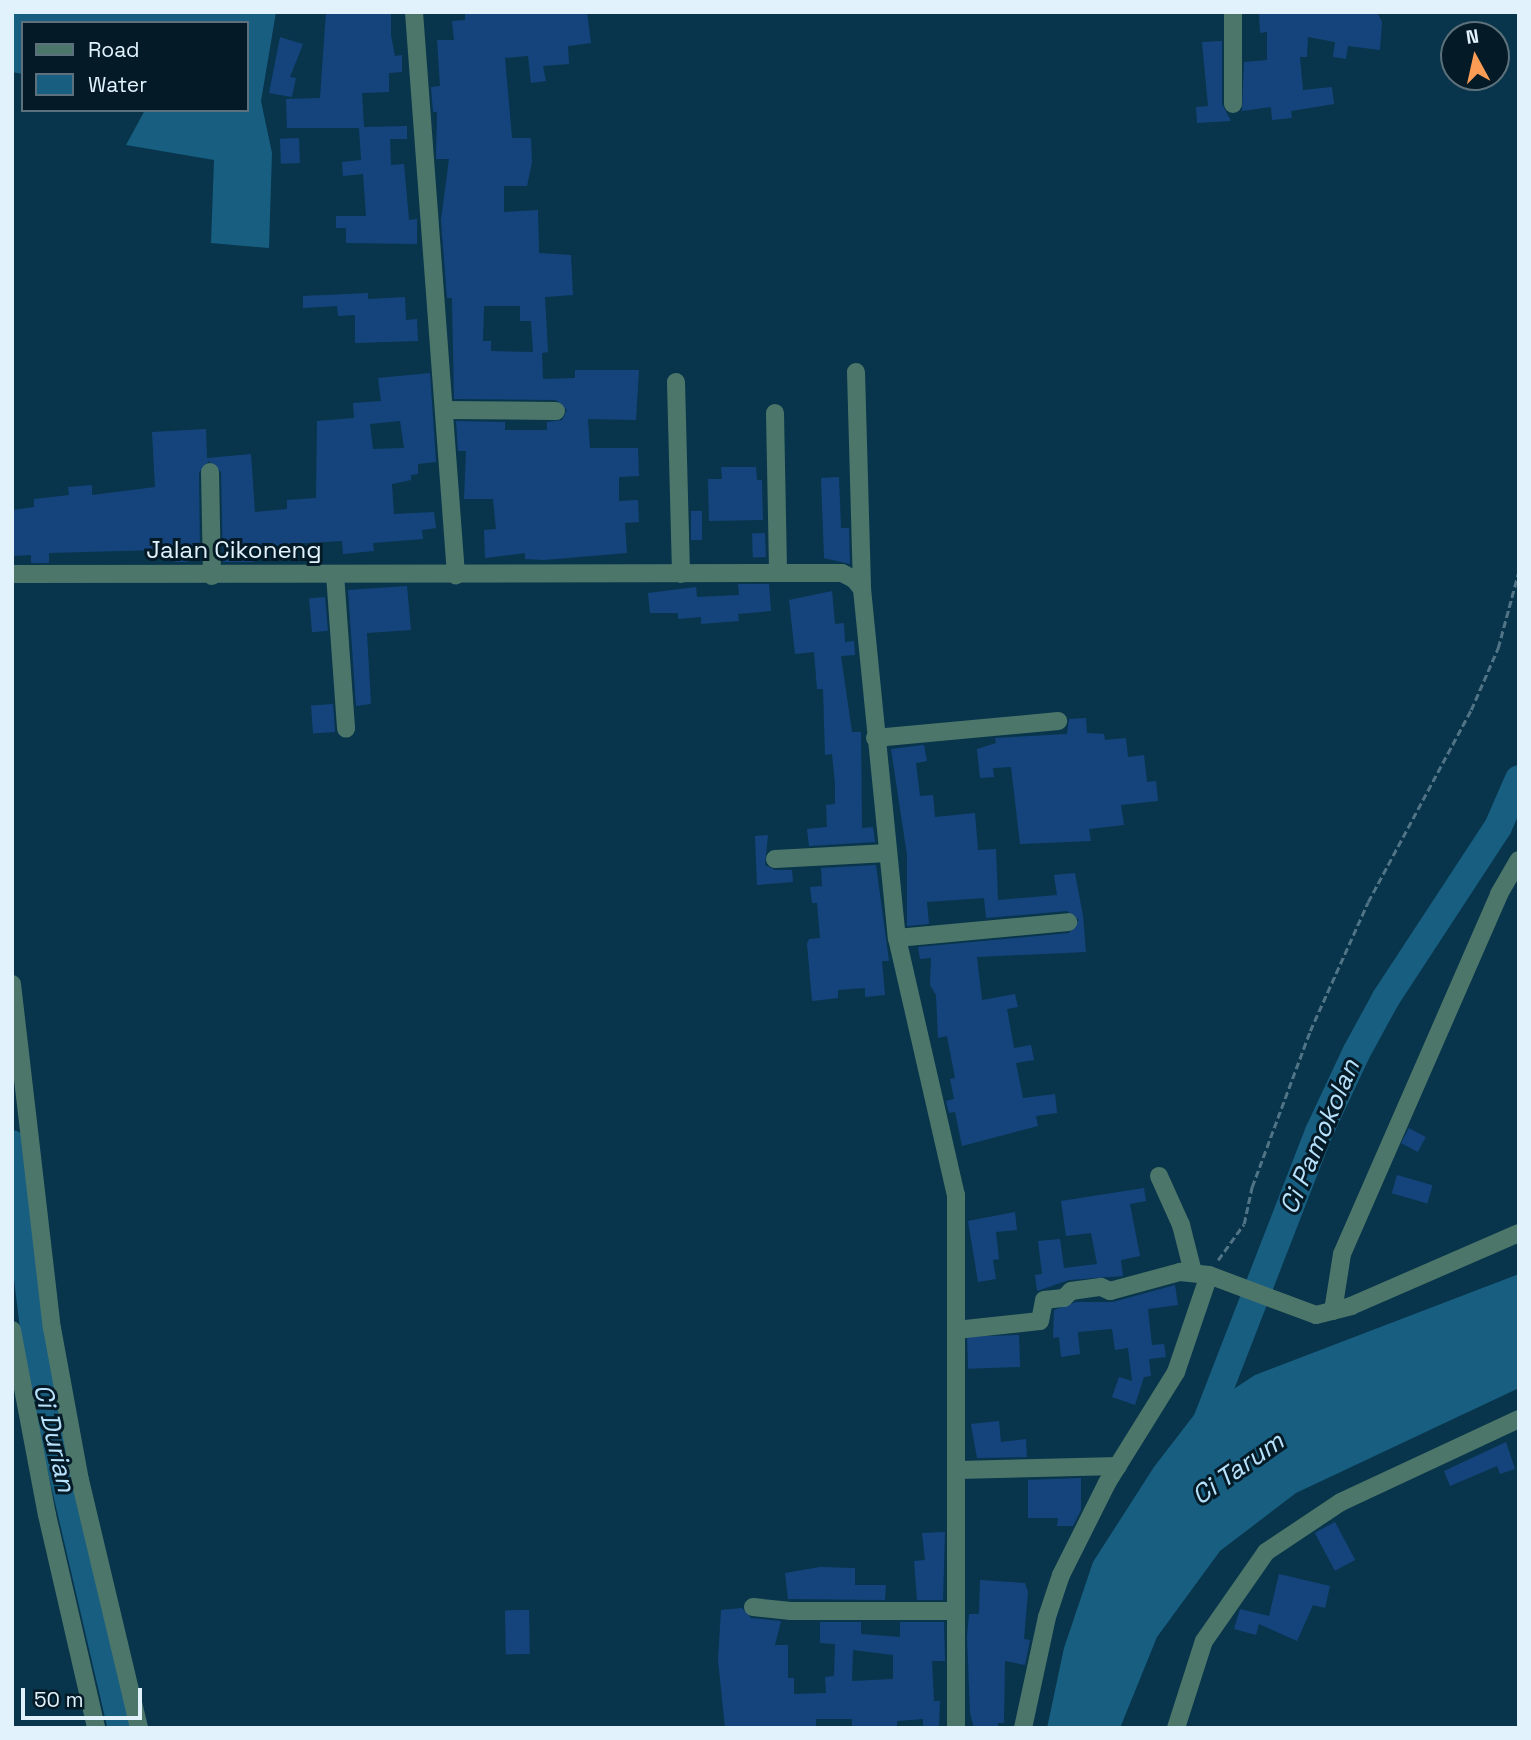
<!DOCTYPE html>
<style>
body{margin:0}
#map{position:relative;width:1531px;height:1740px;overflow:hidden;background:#08354b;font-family:"Space Grotesk",sans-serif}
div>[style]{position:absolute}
.water>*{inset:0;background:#175e80}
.river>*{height:28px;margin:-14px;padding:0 14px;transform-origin:14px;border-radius:14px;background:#175e80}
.building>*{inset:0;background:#15447d;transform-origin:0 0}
.path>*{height:2.5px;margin-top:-1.25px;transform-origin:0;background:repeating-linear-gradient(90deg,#507486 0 7px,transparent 0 10.5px)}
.minor>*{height:18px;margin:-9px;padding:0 9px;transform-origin:9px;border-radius:9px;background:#4d766a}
span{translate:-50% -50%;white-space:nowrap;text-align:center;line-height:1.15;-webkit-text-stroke:6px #041b27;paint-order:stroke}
.street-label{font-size:24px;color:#e1f2fc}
.water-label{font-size:26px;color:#b8e1fb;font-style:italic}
.frame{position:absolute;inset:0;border:14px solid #e1f2fc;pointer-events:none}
.legend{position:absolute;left:21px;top:21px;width:228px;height:91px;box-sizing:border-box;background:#041b27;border:2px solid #5c717c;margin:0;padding:9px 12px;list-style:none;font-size:21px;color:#e1f2fc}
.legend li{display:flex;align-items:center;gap:14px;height:35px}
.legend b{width:35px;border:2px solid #5c717c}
.north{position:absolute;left:1440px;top:21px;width:70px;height:70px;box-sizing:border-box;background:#041b27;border:2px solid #5c717c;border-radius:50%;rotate:352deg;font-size:19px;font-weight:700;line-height:28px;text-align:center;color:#e1f2fc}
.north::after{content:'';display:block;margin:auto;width:24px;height:32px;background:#fd9d55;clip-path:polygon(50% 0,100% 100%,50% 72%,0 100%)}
.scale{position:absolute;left:21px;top:1688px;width:121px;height:32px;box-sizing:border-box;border:4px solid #e1f2fc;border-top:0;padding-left:9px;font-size:21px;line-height:24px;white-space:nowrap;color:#e1f2fc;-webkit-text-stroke:5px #041b27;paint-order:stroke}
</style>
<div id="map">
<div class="water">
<div style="clip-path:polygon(12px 12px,276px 12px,261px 101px,272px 153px,269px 248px,211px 243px,214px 160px,126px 145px,145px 110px,247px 110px,247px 23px,23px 23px,23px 74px,12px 72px)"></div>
<div style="clip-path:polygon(1519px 1274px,1519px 1388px,1296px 1493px,1220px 1551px,1157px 1637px,1120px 1728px,1047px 1728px,1064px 1648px,1093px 1562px,1154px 1467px,1194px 1415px,1255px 1375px)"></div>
</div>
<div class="river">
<div style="left:12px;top:1144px;width:230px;rotate:83.2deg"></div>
<div style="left:39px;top:1372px;width:366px;rotate:76.9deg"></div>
<div style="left:1201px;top:1436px;width:326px;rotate:-68.8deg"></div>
<div style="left:1319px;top:1132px;width:87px;rotate:-64.9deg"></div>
<div style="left:1356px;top:1053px;width:63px;rotate:-61.4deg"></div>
<div style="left:1386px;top:998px;width:204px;rotate:-56.8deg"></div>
<div style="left:1498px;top:827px;width:52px;rotate:-66.4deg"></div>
</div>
<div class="building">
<div style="clip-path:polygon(326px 12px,391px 12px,391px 35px,395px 56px,402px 55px,402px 72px,389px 73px,389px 92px,362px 93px,364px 127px,407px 126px,407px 139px,390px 139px,391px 165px,404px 164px,409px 220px,417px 219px,417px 244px,346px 243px,346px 228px,336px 228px,336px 216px,366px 216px,363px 174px,343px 176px,342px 162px,361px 160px,359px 128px,287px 128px,286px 99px,320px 98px)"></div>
<div style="clip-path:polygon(evenodd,587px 12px,591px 43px,568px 46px,569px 64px,543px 66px,546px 81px,531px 83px,528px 56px,505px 58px,512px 138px,531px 138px,532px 162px,527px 186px,504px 186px,504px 212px,538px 210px,539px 253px,571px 255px,573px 295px,545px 297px,548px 352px,542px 353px,543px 379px,575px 378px,575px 370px,639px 370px,636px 420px,588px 419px,590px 448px,638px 448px,639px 476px,619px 477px,619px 501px,638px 500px,639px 522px,625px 523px,627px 553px,544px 560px,525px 559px,525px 553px,485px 558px,484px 530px,496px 529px,493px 499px,464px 499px,466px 451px,458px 451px,456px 421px,505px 422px,505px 430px,547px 430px,547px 422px,562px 420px,567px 410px,556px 400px,454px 399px,452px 298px,447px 298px,441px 220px,449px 159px,436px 159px,437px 112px,433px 112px,431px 87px,440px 86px,437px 40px,454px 40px,452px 21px,465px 20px,465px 13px,587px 12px,484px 306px,520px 306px,520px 321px,531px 321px,533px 352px,491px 351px,491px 341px,483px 341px,484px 306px)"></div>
<div style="clip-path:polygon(1259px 12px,1377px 12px,1382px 22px,1380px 50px,1348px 46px,1346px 59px,1333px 57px,1335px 42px,1308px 37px,1307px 57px,1300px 57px,1303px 90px,1332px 87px,1334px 104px,1291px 111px,1292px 118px,1272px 120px,1271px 107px,1242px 111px,1244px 62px,1267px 60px,1267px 32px,1260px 33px)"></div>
<div style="clip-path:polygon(280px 37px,303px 44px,290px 77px,296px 78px,292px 97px,269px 93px)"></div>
<div style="clip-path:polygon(1222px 41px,1222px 104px,1231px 121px,1197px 123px,1196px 107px,1208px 106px,1202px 42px)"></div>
<div style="left:299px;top:138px;width:25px;height:19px;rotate:88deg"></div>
<div style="clip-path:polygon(368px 293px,368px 299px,405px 297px,406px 320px,417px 319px,418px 341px,355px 343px,355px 315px,338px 316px,337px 306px,303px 308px,303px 296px)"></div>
<div style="clip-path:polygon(evenodd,430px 373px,436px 462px,418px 464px,418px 474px,411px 475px,411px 480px,392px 484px,394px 514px,434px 512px,436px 528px,422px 530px,423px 539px,373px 543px,374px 551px,343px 554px,342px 541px,287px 544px,253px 551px,254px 562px,223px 562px,221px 472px,209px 461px,199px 472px,200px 552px,187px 552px,187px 562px,175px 562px,175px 554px,156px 554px,156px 550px,49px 553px,49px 563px,31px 563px,31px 555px,12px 556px,12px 510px,34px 507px,34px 499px,69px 495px,68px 487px,92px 485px,92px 495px,155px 487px,152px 432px,206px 429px,207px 458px,251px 454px,255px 512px,287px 509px,287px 500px,316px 498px,317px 421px,354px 418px,353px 403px,381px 401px,378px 378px,430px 373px,400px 421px,404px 448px,373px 449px,370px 424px,400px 421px)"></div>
<div style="clip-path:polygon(721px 467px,756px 467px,757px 480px,762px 480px,763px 520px,709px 521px,708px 479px,722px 479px)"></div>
<div style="clip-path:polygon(839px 477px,841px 528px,849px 528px,850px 564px,824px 558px,821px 478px)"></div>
<div style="left:691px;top:511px;width:11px;height:29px"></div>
<div style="left:765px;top:533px;width:24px;height:13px;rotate:88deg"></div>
<div style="clip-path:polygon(738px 584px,769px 584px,771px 611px,738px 614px,739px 621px,701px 624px,701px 617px,678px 619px,678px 613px,650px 613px,648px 593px,696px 587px,697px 597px,739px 595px)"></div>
<div style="clip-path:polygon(407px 586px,411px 630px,367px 633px,371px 704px,356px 706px,348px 590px)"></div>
<div style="clip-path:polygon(832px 591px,835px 624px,844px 623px,845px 642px,854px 641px,855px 655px,841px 656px,852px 732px,861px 732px,862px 828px,873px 827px,875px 842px,809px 846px,807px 829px,827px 827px,826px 805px,835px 804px,835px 784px,832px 754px,825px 755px,823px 689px,817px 689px,814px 652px,795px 654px,789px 600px)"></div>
<div style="left:325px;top:597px;width:34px;height:16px;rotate:85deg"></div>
<div style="left:333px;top:704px;width:28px;height:22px;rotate:86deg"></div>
<div style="clip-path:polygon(1086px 718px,1087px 733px,1104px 734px,1105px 740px,1126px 738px,1128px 757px,1144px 755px,1147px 782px,1156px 781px,1158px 801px,1121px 805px,1124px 825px,1089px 829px,1091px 841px,1020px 844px,1011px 767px,993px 768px,994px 777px,980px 778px,977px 749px,996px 743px,995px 738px,1067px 734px,1069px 719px)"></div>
<div style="clip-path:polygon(924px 745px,927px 761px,916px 763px,920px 796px,933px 795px,935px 817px,975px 813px,978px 850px,996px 849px,998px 900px,1057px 895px,1054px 875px,1075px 873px,1083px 916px,1086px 952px,977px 957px,982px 1000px,1015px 994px,1018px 1007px,1007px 1009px,1014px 1048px,1031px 1045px,1034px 1060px,1016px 1063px,1023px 1098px,1055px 1094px,1057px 1113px,1036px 1116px,1038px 1126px,962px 1146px,955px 1112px,949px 1113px,946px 1101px,954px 1099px,950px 1079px,955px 1078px,947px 1036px,938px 1038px,936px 995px,930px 985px,931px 958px,920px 959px,918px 947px,1069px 933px,1079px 920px,1067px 911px,986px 918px,984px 898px,927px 902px,929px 924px,907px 926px,907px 855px,891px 749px)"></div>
<div style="clip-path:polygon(768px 835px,765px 865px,775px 870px,792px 870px,793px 882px,757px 885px,755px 836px)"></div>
<div style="clip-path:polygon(876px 865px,889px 961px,882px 961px,885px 995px,865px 997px,865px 988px,838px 990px,838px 998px,812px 1001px,807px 944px,809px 939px,820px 938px,817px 903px,812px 903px,810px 887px,822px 886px,821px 868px)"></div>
<div style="left:1409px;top:1128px;width:19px;height:17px;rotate:28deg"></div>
<div style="left:1397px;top:1175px;width:37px;height:19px;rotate:16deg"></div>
<div style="clip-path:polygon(1144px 1188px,1146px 1201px,1130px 1204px,1140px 1256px,1121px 1260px,1123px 1276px,1069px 1280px,1037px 1291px,1035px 1275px,1042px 1274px,1038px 1241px,1060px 1239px,1064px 1268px,1097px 1264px,1091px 1233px,1066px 1236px,1061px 1201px)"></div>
<div style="clip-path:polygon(1015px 1212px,1017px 1230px,996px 1232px,999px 1259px,993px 1260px,996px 1279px,978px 1282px,968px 1221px)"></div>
<div style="clip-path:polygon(1175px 1285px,1178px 1305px,1148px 1309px,1152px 1345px,1164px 1344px,1166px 1357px,1149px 1359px,1151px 1376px,1144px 1377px,1135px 1405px,1112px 1397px,1119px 1377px,1132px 1381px,1128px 1348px,1115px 1350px,1112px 1329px,1078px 1332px,1080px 1354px,1061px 1357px,1059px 1337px,1053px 1338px,1054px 1310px,1076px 1302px,1113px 1302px)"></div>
<div style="left:1019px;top:1335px;width:32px;height:52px;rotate:88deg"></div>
<div style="clip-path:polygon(999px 1421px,1001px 1442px,1026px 1439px,1027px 1457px,977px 1458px,971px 1424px)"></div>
<div style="clip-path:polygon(1506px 1442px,1515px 1469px,1500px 1474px,1497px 1466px,1450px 1486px,1444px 1471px)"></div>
<div style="clip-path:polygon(1081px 1478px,1081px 1510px,1073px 1526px,1057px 1526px,1058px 1518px,1028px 1518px,1028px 1480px)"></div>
<div style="left:1335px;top:1522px;width:43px;height:23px;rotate:62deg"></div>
<div style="clip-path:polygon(945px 1532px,943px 1600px,917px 1600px,914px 1561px,925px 1560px,922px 1533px)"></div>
<div style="clip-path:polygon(820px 1567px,855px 1568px,855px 1585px,886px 1585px,885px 1600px,788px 1599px,785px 1573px)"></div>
<div style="clip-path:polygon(1279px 1574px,1330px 1586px,1325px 1608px,1313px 1605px,1297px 1641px,1259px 1624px,1256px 1635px,1234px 1629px,1240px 1609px,1269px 1616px)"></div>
<div style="clip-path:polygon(980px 1580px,1025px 1583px,1028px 1592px,1024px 1639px,1030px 1640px,1025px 1665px,1005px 1661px,1004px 1723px,998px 1723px,998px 1728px,974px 1728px,970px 1713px,967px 1637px,969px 1614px,979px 1614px)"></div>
<div style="clip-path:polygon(evenodd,742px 1608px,751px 1618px,781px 1621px,775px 1645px,788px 1645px,788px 1678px,794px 1678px,794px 1694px,826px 1693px,825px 1677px,834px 1676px,835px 1644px,820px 1643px,820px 1622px,861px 1622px,861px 1634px,900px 1637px,900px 1622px,944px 1622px,945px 1661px,932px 1661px,934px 1701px,940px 1701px,939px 1728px,923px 1728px,923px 1719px,897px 1721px,897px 1726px,852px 1728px,852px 1719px,816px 1719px,816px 1728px,725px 1728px,718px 1660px,721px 1610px,742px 1608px,853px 1650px,893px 1655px,893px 1679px,852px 1681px,853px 1650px)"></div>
<div style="left:529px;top:1610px;width:44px;height:24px;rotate:89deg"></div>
</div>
<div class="path">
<div style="left:1218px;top:1260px;width:44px;rotate:-54.2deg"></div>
<div style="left:1244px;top:1224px;width:38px;rotate:-78deg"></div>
<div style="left:1252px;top:1187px;width:166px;rotate:-69.6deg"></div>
<div style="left:1310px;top:1031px;width:141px;rotate:-65.8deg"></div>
<div style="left:1368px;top:902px;width:218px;rotate:-61.8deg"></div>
<div style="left:1471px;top:710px;width:68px;rotate:-66.5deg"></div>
<div style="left:1498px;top:648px;width:81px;rotate:-74.9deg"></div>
</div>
<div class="minor">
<div style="left:414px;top:12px;width:565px;rotate:85.73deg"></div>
<div style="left:1233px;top:12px;width:92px;rotate:90deg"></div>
<div style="left:856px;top:372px;width:217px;rotate:88.4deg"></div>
<div style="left:676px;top:382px;width:192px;rotate:88.5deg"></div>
<div style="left:444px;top:410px;width:112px;rotate:0.5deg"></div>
<div style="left:775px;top:413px;width:160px;rotate:88.9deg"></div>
<div style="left:210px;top:472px;width:104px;rotate:88.9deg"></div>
<div style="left:12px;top:574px;width:830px;rotate:-0.07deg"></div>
<div style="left:842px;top:573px;width:13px;rotate:27deg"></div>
<div style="left:854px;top:579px;width:13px;rotate:51deg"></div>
<div style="left:862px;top:589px;width:351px;rotate:84.3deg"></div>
<div style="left:897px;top:938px;width:264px;rotate:77.1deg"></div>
<div style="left:956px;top:1195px;width:533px;rotate:90deg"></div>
<div style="left:335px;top:574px;width:155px;rotate:85.9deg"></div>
<div style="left:875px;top:738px;width:184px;rotate:-5.3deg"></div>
<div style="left:775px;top:859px;width:113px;rotate:-3deg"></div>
<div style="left:897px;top:938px;width:172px;rotate:-5.3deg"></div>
<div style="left:12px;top:984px;width:346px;rotate:83.4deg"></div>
<div style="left:52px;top:1328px;width:155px;rotate:79.6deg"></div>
<div style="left:80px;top:1480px;width:255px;rotate:76.6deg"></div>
<div style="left:1159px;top:1176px;width:54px;rotate:65.8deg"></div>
<div style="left:1181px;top:1225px;width:49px;rotate:75.7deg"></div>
<div style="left:1333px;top:1311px;width:58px;rotate:-81deg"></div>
<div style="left:1342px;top:1254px;width:393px;rotate:-66.4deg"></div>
<div style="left:1499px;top:894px;width:39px;rotate:-60deg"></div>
<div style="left:12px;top:1330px;width:188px;rotate:79.3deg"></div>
<div style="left:47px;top:1515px;width:219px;rotate:77deg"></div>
<div style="left:956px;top:1330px;width:84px;rotate:-6.1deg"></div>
<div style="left:1040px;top:1321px;width:21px;rotate:-79deg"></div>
<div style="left:1044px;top:1300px;width:20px;rotate:-6deg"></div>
<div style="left:1064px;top:1298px;width:10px;rotate:-45deg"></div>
<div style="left:1071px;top:1291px;width:30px;rotate:-8deg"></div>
<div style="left:1101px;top:1287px;width:10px;rotate:24deg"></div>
<div style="left:1110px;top:1291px;width:73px;rotate:-15.2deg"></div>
<div style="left:1180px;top:1272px;width:29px;rotate:6deg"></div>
<div style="left:958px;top:1470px;width:160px;rotate:-1.4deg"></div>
<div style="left:753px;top:1607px;width:38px;rotate:6deg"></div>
<div style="left:791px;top:1611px;width:164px"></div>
<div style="left:1023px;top:1728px;width:114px;rotate:-77.8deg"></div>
<div style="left:1047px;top:1617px;width:44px;rotate:-71.6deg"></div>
<div style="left:1061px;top:1575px;width:103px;rotate:-63.4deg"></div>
<div style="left:1107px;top:1483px;width:131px;rotate:-58.1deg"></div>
<div style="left:1176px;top:1372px;width:102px;rotate:-71.2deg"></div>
<div style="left:1209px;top:1275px;width:114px;rotate:20.5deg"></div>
<div style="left:1316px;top:1315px;width:36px;rotate:-14deg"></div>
<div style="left:1351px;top:1306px;width:183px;rotate:-23.5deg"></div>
<div style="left:1176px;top:1728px;width:91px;rotate:-72.2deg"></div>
<div style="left:1204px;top:1641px;width:108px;rotate:-55.1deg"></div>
<div style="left:1266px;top:1552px;width:90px;rotate:-33.7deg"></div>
<div style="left:1341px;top:1502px;width:196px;rotate:-25deg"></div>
</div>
<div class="street-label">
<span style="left:234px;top:550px">Jalan Cikoneng</span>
</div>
<div class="water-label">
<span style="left:1320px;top:1137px;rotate:-67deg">Ci Pamokolan</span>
<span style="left:54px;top:1438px;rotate:77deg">Ci Durian</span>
<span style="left:1238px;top:1469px;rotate:-35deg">Ci Tarum</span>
</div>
<div class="frame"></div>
<ul class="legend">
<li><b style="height:9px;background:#4d766a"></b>Road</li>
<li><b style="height:19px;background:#175e80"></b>Water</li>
</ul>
<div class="north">N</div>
<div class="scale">50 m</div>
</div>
